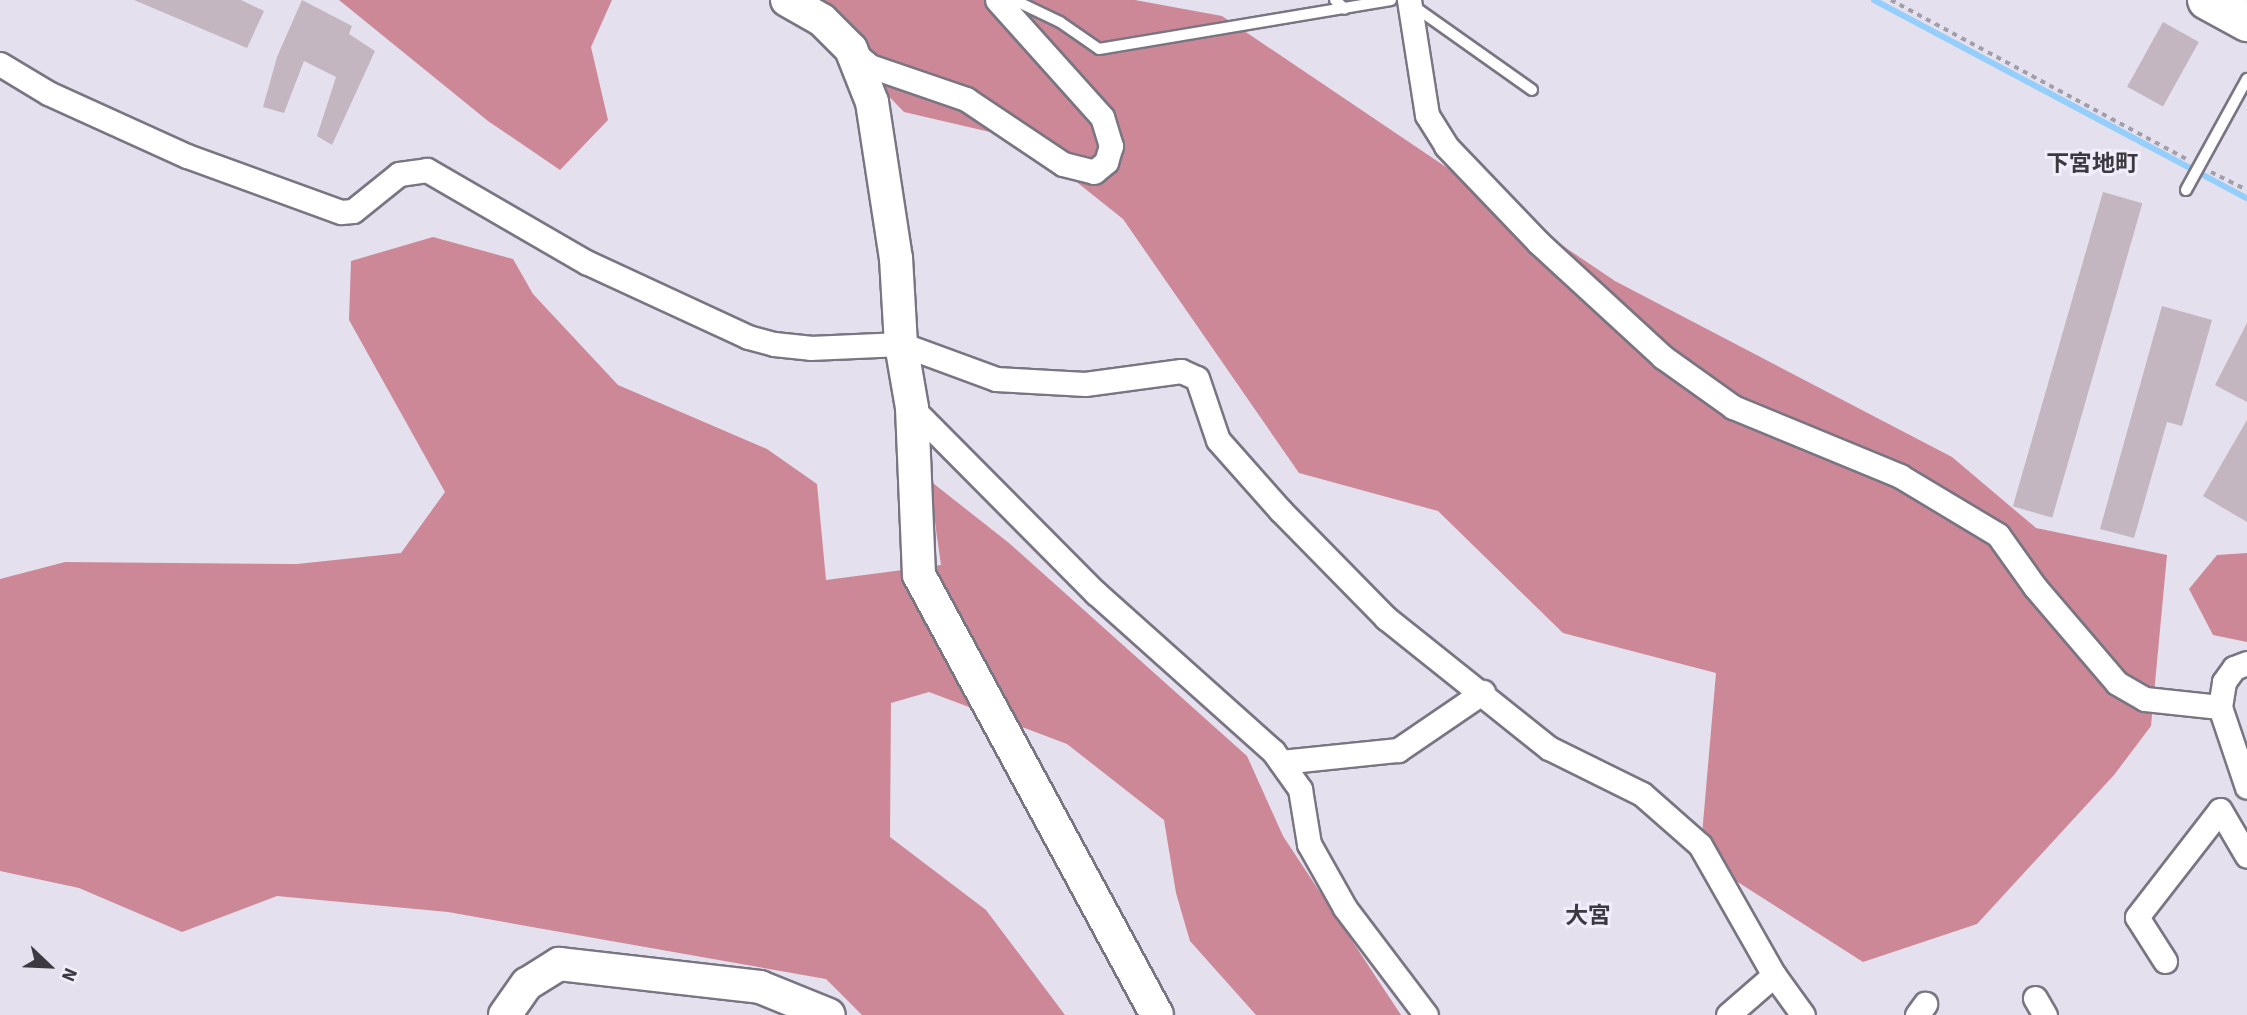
<!DOCTYPE html>
<meta charset="utf-8">
<style>
body{margin:0}
#map{position:relative;width:2247px;height:1015px;overflow:hidden;background:#e5e0ee;font-family:"Source Sans 3","Noto Sans JP",sans-serif}
div>[style]{position:absolute}
.forest>*{inset:0;background:#cd8898}
.stream>*{height:6px;margin:-3px;padding:0 3px;transform-origin:3px;border-radius:3px;background:#94cefa}
.building>*{inset:0;background:#c3b6c0;transform-origin:0 0}
.path>*{height:3.5px;margin-top:-1.75px;transform-origin:0;background:repeating-linear-gradient(90deg,#a39faa 0 5px,transparent 0 10px)}
.roads{filter:drop-shadow(2px 0 #7a7582) drop-shadow(-2px 0 #7a7582) drop-shadow(0 2px #7a7582) drop-shadow(0 -2px #7a7582)}
.lane>*{height:10px;margin:-5px;padding:0 5px;transform-origin:5px;border-radius:5px;background:#fff}
.street>*{height:23px;margin:-11.5px;padding:0 11.5px;transform-origin:11.5px;border-radius:11.5px;background:#fff}
.secondary>*{height:32px;margin:-16px;padding:0 16px;transform-origin:16px;border-radius:16px;background:#fff}
.highway>*{height:38px;margin:-19px;padding:0 19px;transform-origin:19px;border-radius:19px;background:#fff}
span{translate:-50% -50%;white-space:nowrap;text-align:center;line-height:1.15;-webkit-text-stroke:6px #f2edfb;paint-order:stroke}
.quarter-label{font-size:23px;color:#3c3a40;font-weight:700}
.north{position:absolute;left:14px;top:931px;width:70px;height:70px;-webkit-text-stroke:5px #f2edfb;paint-order:stroke;rotate:113deg;font-size:19px;font-weight:700;line-height:28px;text-align:center;color:#3c3a40}
.north::after{content:'';display:block;margin:auto;width:24px;height:32px;background:#3c3a40;clip-path:polygon(50% 0,100% 100%,50% 72%,0 100%)}
</style>
<div id="map">
<div class="forest">
<div style="clip-path:polygon(339px 0,612px 0,591px 47px,608px 120px,560px 170px,488px 121px)"></div>
<div style="clip-path:polygon(795px 0,1135px 0,1222px 16px,1615px 281px,1952px 457px,2036px 528px,2167px 555px,2151px 726px,2114px 775px,1977px 924px,1863px 962px,1700px 858px,1716px 673px,1563px 633px,1438px 511px,1299px 473px,1123px 219px,1024px 140px,904px 112px)"></div>
<div style="clip-path:polygon(433px 237px,513px 259px,533px 294px,618px 385px,767px 449px,817px 484px,826px 580px,941px 565px,929px 480px,1009px 543px,1247px 756px,1283px 836px,1401px 1015px,1256px 1015px,1190px 941px,1176px 893px,1164px 820px,1067px 744px,929px 692px,891px 703px,890px 837px,986px 910px,1065px 1015px,862px 1015px,826px 979px,448px 912px,277px 896px,182px 932px,79px 888px,0 871px,0 579px,65px 562px,297px 564px,401px 553px,445px 492px,349px 320px,351px 261px)"></div>
<div style="clip-path:polygon(2247px 553px,2247px 642px,2213px 635px,2189px 589px,2217px 555px)"></div>
</div>
<div class="stream">
<div style="left:1874px;top:0;width:422px;rotate:28deg"></div>
</div>
<div class="building">
<div style="clip-path:polygon(134px 0,241px 0,264px 11px,247px 48px)"></div>
<div style="clip-path:polygon(302px 0,352px 26px,349px 34px,375px 51px,332px 145px,317px 136px,336px 77px,304px 61px,284px 113px,263px 107px,277px 57px)"></div>
<div style="left:2163px;top:22px;width:41px;height:74px;rotate:29deg"></div>
<div style="left:2103px;top:192px;width:41px;height:327px;rotate:16deg"></div>
<div style="clip-path:polygon(2162px 306px,2212px 320px,2182px 426px,2167px 422px,2134px 538px,2100px 529px)"></div>
<div style="clip-path:polygon(2247px 323px,2247px 402px,2215px 385px)"></div>
<div style="clip-path:polygon(2247px 420px,2247px 522px,2203px 496px)"></div>
</div>
<div class="path">
<div style="left:1891px;top:0;width:335px;rotate:28.3deg"></div>
<div style="left:2211px;top:172px;width:40px;rotate:26.6deg"></div>
</div>
<div class="roads">
<div class="lane">
<div style="left:1014px;top:0;width:51px;rotate:25.6deg"></div>
<div style="left:1060px;top:22px;width:47px;rotate:34.7deg"></div>
<div style="left:1099px;top:49px;width:296px;rotate:-9.5deg"></div>
<div style="left:1335px;top:0;width:13px;rotate:42deg"></div>
<div style="left:1412px;top:5px;width:147px;rotate:35.3deg"></div>
<div style="left:2186px;top:190px;width:127px;rotate:-61.2deg"></div>
</div>
<div class="street">
<div style="left:1409px;top:0;width:116px;rotate:81.1deg"></div>
<div style="left:1427px;top:115px;width:36px;rotate:58deg"></div>
<div style="left:1446px;top:146px;width:134px;rotate:46.2deg"></div>
<div style="left:1539px;top:243px;width:168px;rotate:42.6deg"></div>
<div style="left:1663px;top:357px;width:86px;rotate:35.5deg"></div>
<div style="left:1733px;top:407px;width:181px;rotate:22.4deg"></div>
<div style="left:1900px;top:476px;width:114px;rotate:31deg"></div>
<div style="left:1998px;top:535px;width:64px;rotate:54.6deg"></div>
<div style="left:2035px;top:587px;width:126px;rotate:49.5deg"></div>
<div style="left:2117px;top:683px;width:32px;rotate:30deg"></div>
<div style="left:2145px;top:699px;width:75px;rotate:6.1deg"></div>
<div style="left:852px;top:51px;width:23px;rotate:40deg"></div>
<div style="left:870px;top:66px;width:102px;rotate:19deg"></div>
<div style="left:966px;top:99px;width:117px;rotate:33.8deg"></div>
<div style="left:1063px;top:164px;width:32px;rotate:14deg"></div>
<div style="left:1094px;top:172px;width:16px;rotate:-40deg"></div>
<div style="left:1106px;top:162px;width:17px;rotate:-73deg"></div>
<div style="left:1111px;top:146px;width:30px;rotate:-107deg"></div>
<div style="left:1102px;top:117px;width:157px;rotate:-131.9deg"></div>
<div style="left:0;top:64px;width:56px;rotate:31.1deg"></div>
<div style="left:48px;top:93px;width:153px;rotate:24.4deg"></div>
<div style="left:187px;top:156px;width:164px;rotate:20deg"></div>
<div style="left:341px;top:212px;width:12px;rotate:-5deg"></div>
<div style="left:353px;top:211px;width:59px;rotate:-38.8deg"></div>
<div style="left:399px;top:174px;width:28px;rotate:-8deg"></div>
<div style="left:427px;top:170px;width:184px;rotate:30.1deg"></div>
<div style="left:586px;top:262px;width:179px;rotate:24.8deg"></div>
<div style="left:748px;top:337px;width:27px;rotate:15deg"></div>
<div style="left:774px;top:344px;width:36px;rotate:6deg"></div>
<div style="left:810px;top:348px;width:91px;rotate:-2.5deg"></div>
<div style="left:901px;top:344px;width:101px;rotate:20.2deg"></div>
<div style="left:996px;top:379px;width:89px;rotate:3.2deg"></div>
<div style="left:1085px;top:384px;width:97px;rotate:-7.7deg"></div>
<div style="left:1181px;top:371px;width:17px;rotate:24deg"></div>
<div style="left:1197px;top:378px;width:65px;rotate:71.3deg"></div>
<div style="left:1218px;top:440px;width:95px;rotate:48.4deg"></div>
<div style="left:1281px;top:511px;width:150px;rotate:45.5deg"></div>
<div style="left:1386px;top:618px;width:208px;rotate:38.6deg"></div>
<div style="left:1549px;top:748px;width:104px;rotate:26.3deg"></div>
<div style="left:1642px;top:794px;width:77px;rotate:41.3deg"></div>
<div style="left:1700px;top:845px;width:150px;rotate:60.4deg"></div>
<div style="left:1774px;top:975px;width:49px;rotate:54.1deg"></div>
<div style="left:912px;top:408px;width:261px;rotate:45.2deg"></div>
<div style="left:1096px;top:593px;width:237px;rotate:41.8deg"></div>
<div style="left:1273px;top:751px;width:47px;rotate:54.6deg"></div>
<div style="left:1300px;top:789px;width:56px;rotate:80.7deg"></div>
<div style="left:1309px;top:844px;width:73px;rotate:60.6deg"></div>
<div style="left:1345px;top:908px;width:134px;rotate:52.9deg"></div>
<div style="left:2247px;top:663px;width:14px;rotate:159deg"></div>
<div style="left:2234px;top:668px;width:17px;rotate:126deg"></div>
<div style="left:2224px;top:682px;width:25px;rotate:99deg"></div>
<div style="left:2220px;top:707px;width:84px;rotate:71.4deg"></div>
<div style="left:1281px;top:762px;width:118px;rotate:-5.9deg"></div>
<div style="left:1398px;top:750px;width:103px;rotate:-34.3deg"></div>
<div style="left:2165px;top:961px;width:52px;rotate:-122.5deg"></div>
<div style="left:2137px;top:917px;width:135px;rotate:-52.2deg"></div>
<div style="left:2220px;top:810px;width:53px;rotate:59.6deg"></div>
<div style="left:2035px;top:998px;width:20px;rotate:60deg"></div>
<div style="left:1728px;top:1015px;width:61px;rotate:-41deg"></div>
<div style="left:1917px;top:1015px;width:14px;rotate:-54deg"></div>
</div>
<div class="secondary">
<div style="left:787px;top:0;width:40px;rotate:29.7deg"></div>
<div style="left:822px;top:20px;width:41px;rotate:45deg"></div>
<div style="left:851px;top:49px;width:57px;rotate:68.4deg"></div>
<div style="left:872px;top:102px;width:158px;rotate:81.3deg"></div>
<div style="left:896px;top:258px;width:86px;rotate:86.7deg"></div>
<div style="left:901px;top:344px;width:65px;rotate:80.2deg"></div>
<div style="left:912px;top:408px;width:167px;rotate:87.6deg"></div>
<div style="left:919px;top:575px;width:500px;rotate:61.59deg"></div>
<div style="left:505px;top:1015px;width:38px;rotate:-55deg"></div>
<div style="left:527px;top:984px;width:38px;rotate:-32deg"></div>
<div style="left:559px;top:964px;width:202px;rotate:6.5deg"></div>
<div style="left:760px;top:987px;width:74px;rotate:22.1deg"></div>
</div>
<div class="highway">
<div style="left:2207px;top:0;width:46px;rotate:28.8deg"></div>
</div>
</div>
<div class="quarter-label">
<span style="left:2092px;top:164px">下宮地町</span>
<span style="left:1588px;top:916px">大宮</span>
</div>
<div class="north">N</div>
</div>
